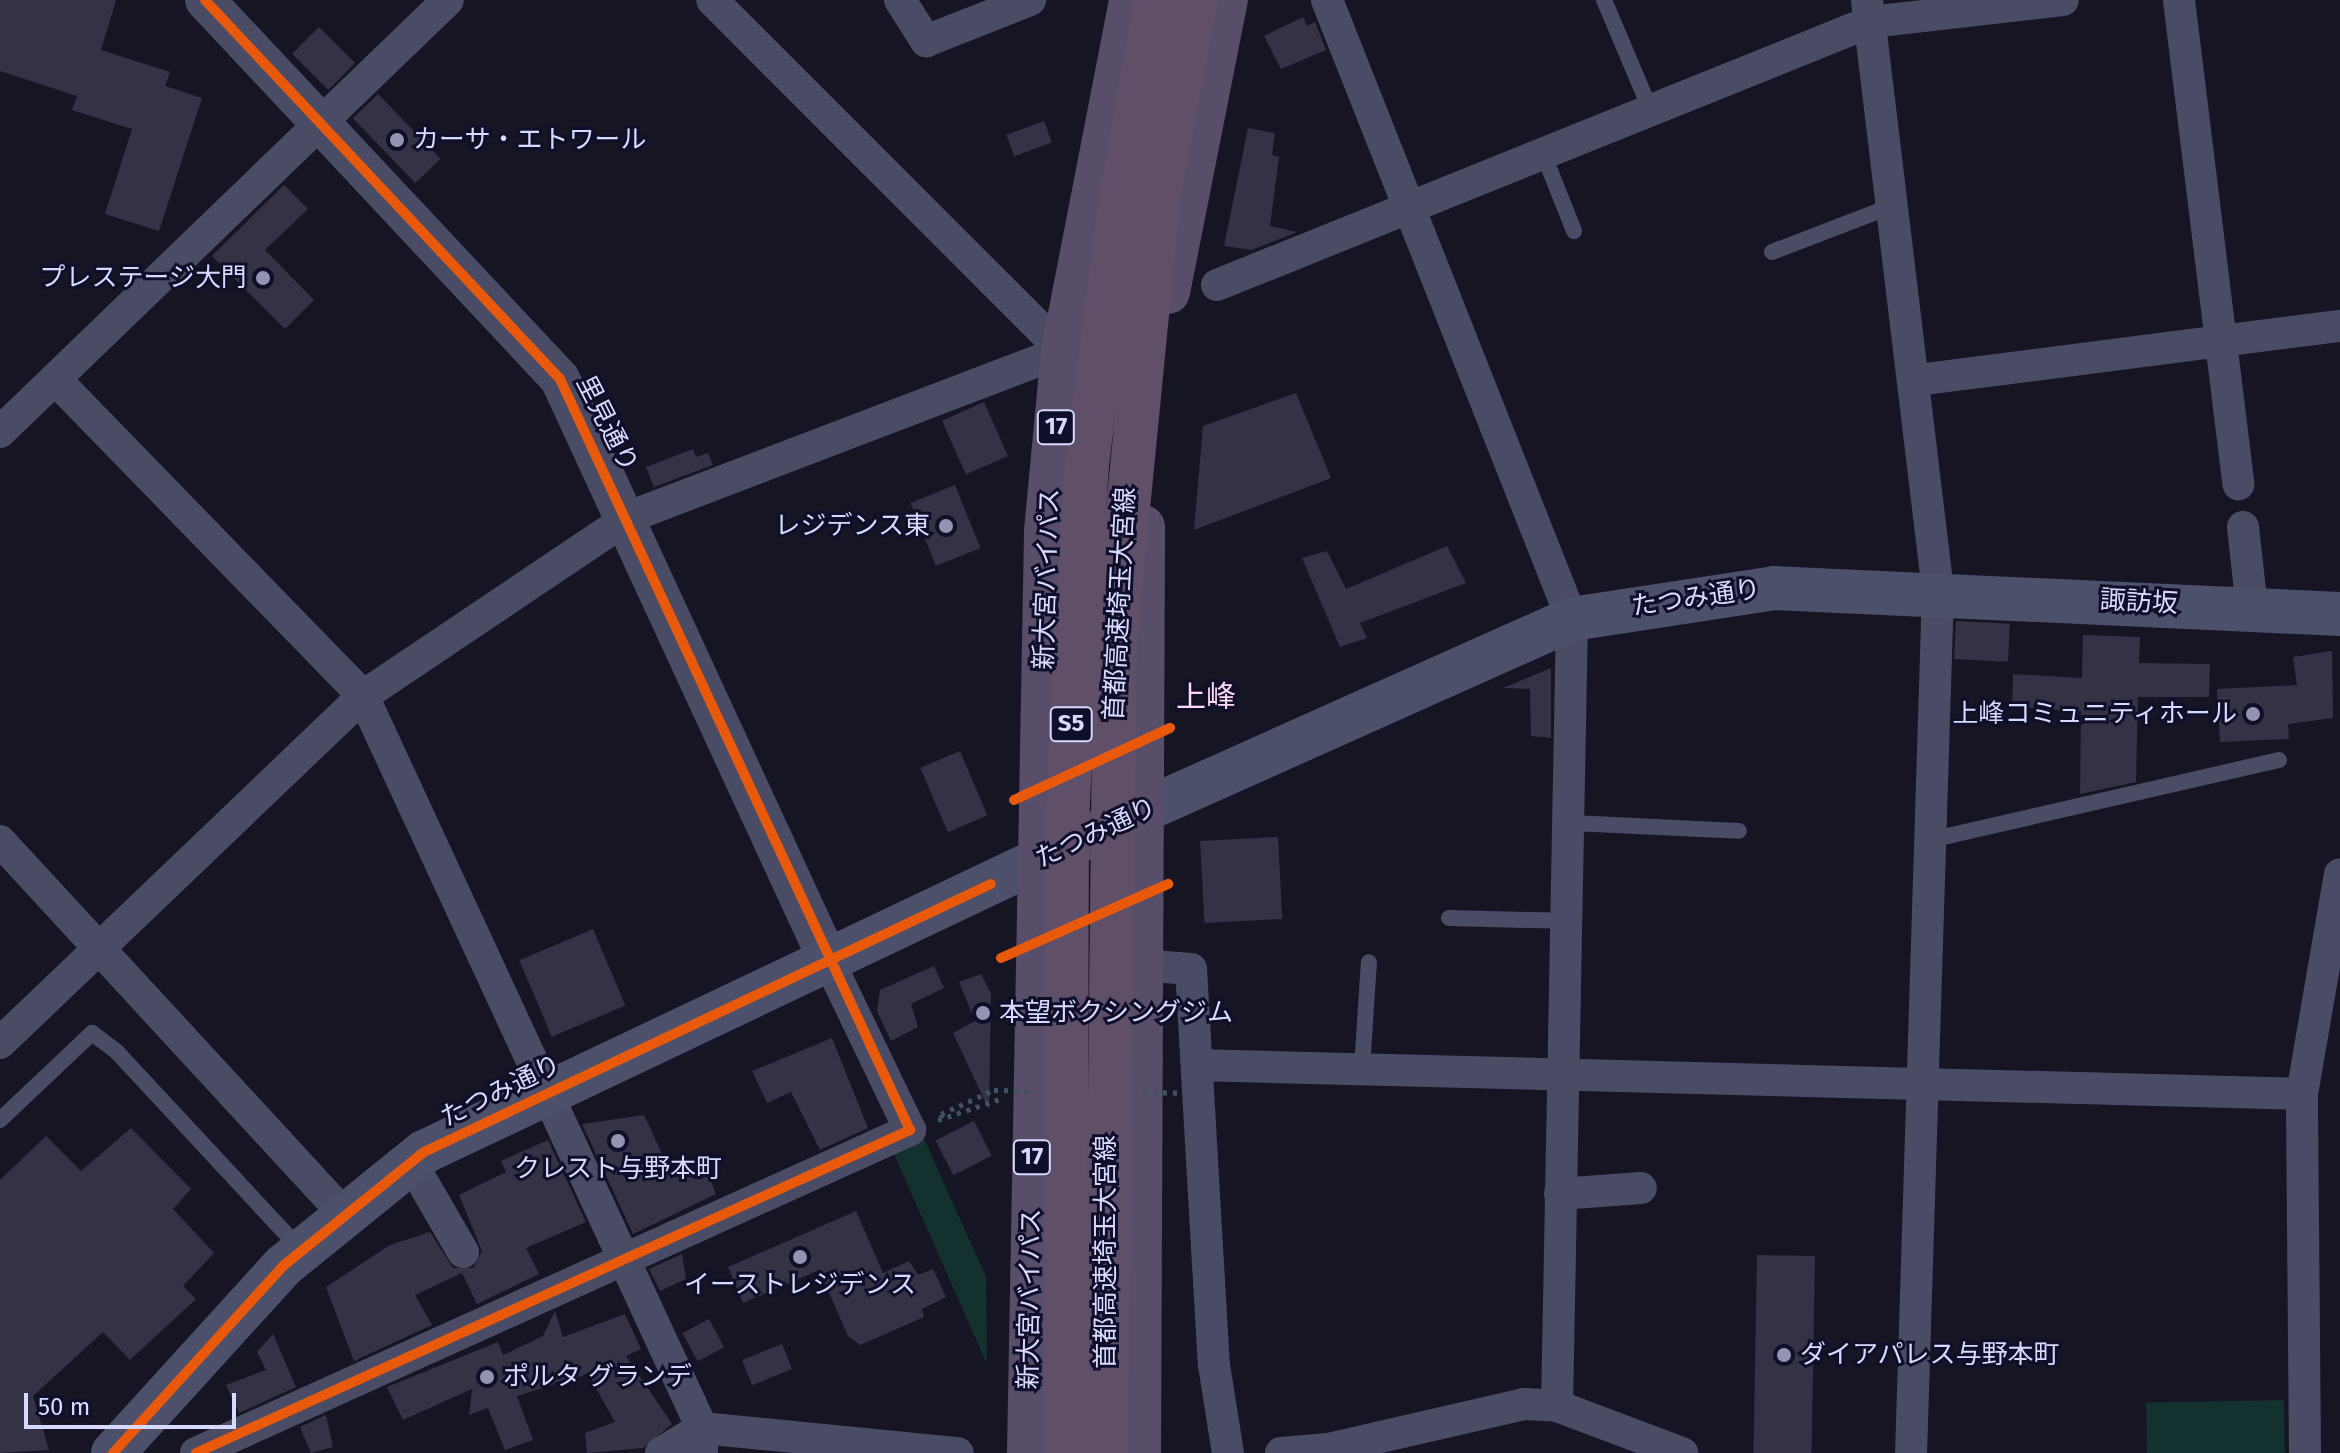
<!DOCTYPE html>
<meta charset="utf-8">
<style>
body{margin:0}
#map{position:relative;width:2340px;height:1453px;overflow:hidden;background:#161524;font-family:"Fira Sans","Noto Sans JP",sans-serif}
div>[style]{position:absolute}
.green>*{inset:0;background:#13312e;transform-origin:0 0}
.building>*{inset:0;background:#343346;transform-origin:0 0}
.path>*{height:5px;margin-top:-2.5px;transform-origin:0;background:repeating-linear-gradient(90deg,#415260 0 4px,transparent 0 10px)}
.service>*{height:16px;margin:-8px;padding:0 8px;transform-origin:8px;border-radius:8px;background:#4a4c65}
.minor>*{height:32px;margin:-16px;padding:0 16px;transform-origin:16px;border-radius:16px;background:#4a4c65}
.tertiary>*{height:40px;margin:-20px;padding:0 20px;transform-origin:20px;border-radius:20px;background:#4a4c65}
.secondary>*{height:44px;margin:-22px;padding:0 22px;transform-origin:22px;border-radius:22px;background:#4d506b}
.trunk>*{height:44px;margin:-22px;padding:0 22px;transform-origin:22px;border-radius:22px;background:#584e6a}
.path-bridge>*{height:5px;margin-top:-2.5px;transform-origin:0;background:repeating-linear-gradient(90deg,#415260 0 4px,transparent 0 10px)}
.motorway-bridge>*{height:44px;margin:-22px;padding:0 22px;transform-origin:22px;border-radius:22px;background:#5f4f69}
.cycleway>*{height:10px;margin:-5px;padding:0 5px;transform-origin:5px;border-radius:5px;background:#e8590c}
.dots>*{width:22px;height:22px;translate:-50% -50%;box-sizing:border-box;border:4px solid #100f2a;border-radius:50%}
span{translate:-50% -50%;white-space:nowrap;text-align:center;line-height:1.15;-webkit-text-stroke:6px #100f2a;paint-order:stroke}
.shield-label span{padding:2px 6px;background:#100f2a;border:2px solid;border-radius:6px;-webkit-text-stroke-width:0}
.shield-label{font-size:24px;color:#d8d9ff;font-weight:700}
.poi-label{font-size:26px;color:#d8d9ff}
.left{translate:0 -50%;text-align:left}
.right{translate:-100% -50%;text-align:right}
.street-label{font-size:26px;color:#d8d9ff}
.quarter-label{font-size:30px;color:#ffdaf7}
.scale{position:absolute;left:24px;top:1393px;width:212px;height:36px;box-sizing:border-box;border:4px solid #d8d9ff;border-top:0;padding-left:10px;font-size:24px;line-height:28px;white-space:nowrap;color:#d8d9ff;-webkit-text-stroke:6px #100f2a;paint-order:stroke}
</style>
<div id="map">
<div class="green">
<div style="clip-path:polygon(923px 1136px,986px 1277px,987px 1364px,892px 1150px)"></div>
<div style="left:2284px;top:1400px;width:53px;height:138px;rotate:89deg"></div>
</div>
<div class="building">
<div style="clip-path:polygon(0 0,116px 0,101px 50px,170px 72px,165px 86px,202px 98px,159px 231px,105px 214px,132px 129px,72px 110px,77px 96px,0 71px)"></div>
<div style="clip-path:polygon(1303px 17px,1307px 26px,1315px 22px,1326px 50px,1281px 69px,1264px 36px)"></div>
<div style="left:319px;top:27px;width:51px;height:38px;rotate:45deg"></div>
<div style="left:378px;top:94px;width:90px;height:35px;rotate:46deg"></div>
<div style="left:1044px;top:121px;width:23px;height:40px;rotate:70deg"></div>
<div style="clip-path:polygon(1248px 128px,1275px 133px,1272px 155px,1279px 157px,1270px 226px,1297px 232px,1252px 250px,1224px 246px)"></div>
<div style="clip-path:polygon(284px 185px,308px 209px,265px 250px,314px 300px,285px 329px,212px 256px)"></div>
<div style="clip-path:polygon(1296px 393px,1331px 478px,1194px 530px,1203px 426px)"></div>
<div style="left:984px;top:402px;width:59px;height:46px;rotate:66deg"></div>
<div style="clip-path:polygon(693px 449px,696px 457px,708px 453px,713px 465px,654px 487px,646px 467px)"></div>
<div style="left:955px;top:485px;width:68px;height:48px;rotate:68deg"></div>
<div style="clip-path:polygon(1447px 546px,1466px 583px,1360px 623px,1367px 638px,1340px 647px,1302px 558px,1327px 551px,1346px 589px)"></div>
<div style="left:1956px;top:621px;width:54px;height:38px;rotate:3deg"></div>
<div style="clip-path:polygon(2083px 635px,2140px 637px,2139px 663px,2210px 664px,2209px 697px,2138px 697px,2136px 782px,2080px 794px,2081px 711px,2012px 707px,2013px 674px,2082px 678px)"></div>
<div style="clip-path:polygon(2332px 651px,2333px 718px,2288px 724px,2289px 739px,2220px 742px,2217px 689px,2297px 685px,2293px 657px)"></div>
<div style="clip-path:polygon(1551px 668px,1551px 738px,1531px 736px,1530px 689px,1503px 688px)"></div>
<div style="left:960px;top:751px;width:70px;height:43px;rotate:67deg"></div>
<div style="left:1278px;top:837px;width:82px;height:78px;rotate:87deg"></div>
<div style="left:593px;top:929px;width:83px;height:80px;rotate:67deg"></div>
<div style="clip-path:polygon(934px 966px,944px 988px,911px 1004px,918px 1027px,891px 1041px,877px 1011px,880px 990px)"></div>
<div style="clip-path:polygon(981px 974px,991px 994px,989px 1110px,953px 1033px,975px 1021px,959px 982px)"></div>
<div style="clip-path:polygon(832px 1038px,868px 1128px,820px 1150px,791px 1092px,767px 1103px,752px 1071px)"></div>
<div style="clip-path:polygon(644px 1115px,672px 1175px,706px 1167px,716px 1194px,633px 1234px,582px 1124px)"></div>
<div style="left:974px;top:1121px;width:39px;height:43px;rotate:63deg"></div>
<div style="clip-path:polygon(131px 1128px,191px 1189px,173px 1209px,214px 1253px,183px 1286px,196px 1299px,130px 1360px,103px 1332px,33px 1396px,49px 1450px,0 1453px,0 1180px,46px 1136px,81px 1171px)"></div>
<div style="clip-path:polygon(548px 1140px,586px 1222px,526px 1248px,539px 1274px,477px 1304px,462px 1273px,415px 1295px,432px 1325px,354px 1361px,326px 1287px,390px 1245px,430px 1232px,453px 1268px,473px 1268px,482px 1251px,459px 1195px,506px 1172px,501px 1161px)"></div>
<div style="clip-path:polygon(856px 1211px,883px 1273px,909px 1261px,918px 1275px,933px 1269px,946px 1297px,922px 1309px,924px 1317px,860px 1345px,848px 1336px,819px 1270px,743px 1303px,728px 1267px)"></div>
<div style="clip-path:polygon(682px 1254px,686px 1279px,660px 1291px,649px 1269px)"></div>
<div style="left:1757px;top:1255px;width:58px;height:198px;rotate:1deg"></div>
<div style="clip-path:polygon(555px 1311px,563px 1337px,625px 1314px,641px 1349px,626px 1356px,672px 1424px,643px 1448px,587px 1453px,585px 1433px,615px 1422px,588px 1374px,517px 1396px,533px 1440px,505px 1450px,488px 1408px,469px 1415px,472px 1389px,403px 1420px,387px 1387px,498px 1342px,503px 1355px,543px 1336px)"></div>
<div style="left:709px;top:1319px;width:32px;height:30px;rotate:62deg"></div>
<div style="clip-path:polygon(273px 1334px,296px 1387px,239px 1413px,226px 1385px,266px 1370px,257px 1352px)"></div>
<div style="left:782px;top:1344px;width:27px;height:43px;rotate:68deg"></div>
<div style="clip-path:polygon(326px 1415px,333px 1447px,311px 1453px,300px 1427px)"></div>
</div>
<div class="path">
<div style="left:942px;top:1118px;width:4px;rotate:-104deg"></div>
<div style="left:941px;top:1114px;width:58px;rotate:-24.4deg"></div>
<div style="left:938px;top:1120px;width:65px;rotate:-18.7deg"></div>
</div>
<div class="service">
<div style="left:1604px;top:0;width:121px;rotate:67.1deg"></div>
<div style="left:1543px;top:153px;width:84px;rotate:68.3deg"></div>
<div style="left:1772px;top:252px;width:129px;rotate:-21deg"></div>
<div style="left:1572px;top:823px;width:167px;rotate:2.7deg"></div>
<div style="left:1930px;top:840px;width:358px;rotate:-12.9deg"></div>
<div style="left:1449px;top:918px;width:120px;rotate:1.4deg"></div>
<div style="left:1362px;top:1069px;width:107px;rotate:-86.3deg"></div>
<div style="left:0;top:1120px;width:127px;rotate:-43.4deg"></div>
<div style="left:92px;top:1033px;width:31px;rotate:37deg"></div>
<div style="left:117px;top:1052px;width:269px;rotate:47.1deg"></div>
</div>
<div class="minor">
<div style="left:900px;top:0;width:49px;rotate:57.6deg"></div>
<div style="left:926px;top:41px;width:112px;rotate:-21.5deg"></div>
<div style="left:1327px;top:0;width:666px;rotate:68.41deg"></div>
<div style="left:1572px;top:619px;width:787px;rotate:91.09deg"></div>
<div style="left:1867px;top:0;width:595px;rotate:83.15deg"></div>
<div style="left:1938px;top:591px;width:862px;rotate:91.79deg"></div>
<div style="left:2179px;top:0;width:488px;rotate:83deg"></div>
<div style="left:1217px;top:285px;width:704px;rotate:-21.94deg"></div>
<div style="left:1870px;top:22px;width:194px;rotate:-6.5deg"></div>
<div style="left:55px;top:379px;width:442px;rotate:45.8deg"></div>
<div style="left:363px;top:696px;width:807px;rotate:65.15deg"></div>
<div style="left:702px;top:1428px;width:25px;rotate:90deg"></div>
<div style="left:1917px;top:380px;width:426px;rotate:-7.3deg"></div>
<div style="left:0;top:432px;width:622px;rotate:-43.96deg"></div>
<div style="left:2243px;top:527px;width:82px;rotate:83.7deg"></div>
<div style="left:0;top:841px;width:506px;rotate:47.32deg"></div>
<div style="left:1139px;top:965px;width:52px;rotate:4.4deg"></div>
<div style="left:1191px;top:969px;width:397px;rotate:86.7deg"></div>
<div style="left:1214px;top:1365px;width:89px;rotate:81deg"></div>
<div style="left:0;top:1043px;width:502px;rotate:-43.71deg"></div>
<div style="left:363px;top:696px;width:321px;rotate:-33.9deg"></div>
<div style="left:629px;top:517px;width:465px;rotate:-20.9deg"></div>
<div style="left:1063px;top:351px;width:496px;rotate:-135deg"></div>
<div style="left:1197px;top:1065px;width:1105px;rotate:1.5deg"></div>
<div style="left:411px;top:1162px;width:104px;rotate:60deg"></div>
<div style="left:1560px;top:1194px;width:81px;rotate:-4.2deg"></div>
<div style="left:196px;top:1453px;width:784px;rotate:-24.34deg"></div>
<div style="left:910px;top:1130px;width:187px;rotate:-115.7deg"></div>
<div style="left:661px;top:1453px;width:48px;rotate:-31.4deg"></div>
<div style="left:702px;top:1428px;width:257px;rotate:5.6deg"></div>
<div style="left:1281px;top:1453px;width:47px;rotate:-4.9deg"></div>
<div style="left:1328px;top:1449px;width:201px;rotate:-12.9deg"></div>
<div style="left:1524px;top:1404px;width:33px;rotate:3deg"></div>
<div style="left:1557px;top:1406px;width:134px;rotate:20.6deg"></div>
<div style="left:2305px;top:1453px;width:359px;rotate:-90.5deg"></div>
<div style="left:2302px;top:1094px;width:223px;rotate:-80.2deg"></div>
</div>
<div class="tertiary">
<div style="left:205px;top:0;width:519px;rotate:46.87deg"></div>
<div style="left:560px;top:379px;width:642px;rotate:65.23deg"></div>
</div>
<div class="secondary">
<div style="left:113px;top:1453px;width:253px;rotate:-47.7deg"></div>
<div style="left:283px;top:1266px;width:181px;rotate:-39deg"></div>
<div style="left:424px;top:1152px;width:790px;rotate:-25.4deg"></div>
<div style="left:1138px;top:813px;width:475px;rotate:-24.1deg"></div>
<div style="left:1572px;top:619px;width:204px;rotate:-8.7deg"></div>
<div style="left:1774px;top:588px;width:567px;rotate:2.63deg"></div>
</div>
<div class="trunk">
<div style="left:1168px;top:292px;width:298px;rotate:-78.8deg"></div>
<div style="left:1029px;top:1453px;width:922px;rotate:-88.94deg"></div>
<div style="left:1046px;top:531px;width:181px;rotate:-84.6deg"></div>
<div style="left:1063px;top:351px;width:358px;rotate:-79deg"></div>
<div style="left:1139px;top:1453px;width:926px;rotate:-89.75deg"></div>
</div>
<div class="path-bridge">
<div style="left:994px;top:1090px;width:39px;rotate:1deg"></div>
<div style="left:1143px;top:1092px;width:39px;rotate:1deg"></div>
</div>
<div class="motorway-bridge">
<div style="left:1065px;top:1453px;width:626px;rotate:-89.82deg"></div>
<div style="left:1067px;top:827px;width:186px;rotate:-87.5deg"></div>
<div style="left:1075px;top:641px;width:177px;rotate:-86.1deg"></div>
<div style="left:1087px;top:464px;width:263px;rotate:-82.8deg"></div>
<div style="left:1120px;top:203px;width:206px;rotate:-79.9deg"></div>
<div style="left:1106px;top:1453px;width:812px;rotate:-89.36deg"></div>
<div style="left:1115px;top:641px;width:450px;rotate:-84.4deg"></div>
<div style="left:1159px;top:193px;width:197px;rotate:-79.1deg"></div>
</div>
<div class="cycleway">
<div style="left:1014px;top:800px;width:172px;rotate:-24.8deg"></div>
<div style="left:1001px;top:958px;width:183px;rotate:-23.9deg"></div>
<div style="left:113px;top:1453px;width:253px;rotate:-47.7deg"></div>
<div style="left:283px;top:1266px;width:181px;rotate:-39deg"></div>
<div style="left:424px;top:1152px;width:627px;rotate:-25.3deg"></div>
<div style="left:196px;top:1453px;width:784px;rotate:-24.34deg"></div>
<div style="left:910px;top:1130px;width:829px;rotate:-114.99deg"></div>
<div style="left:560px;top:379px;width:519px;rotate:-133.13deg"></div>
</div>
<div class="dots">
<div style="left:397px;top:140px;background:#9494b2"></div>
<div style="left:263px;top:278px;background:#9494b2"></div>
<div style="left:946px;top:526px;background:#9494b2"></div>
<div style="left:2253px;top:714px;background:#9494b2"></div>
<div style="left:983px;top:1013px;background:#9494b2"></div>
<div style="left:618px;top:1141px;background:#9494b2"></div>
<div style="left:800px;top:1257px;background:#9494b2"></div>
<div style="left:1784px;top:1355px;background:#9494b2"></div>
<div style="left:487px;top:1377px;background:#9494b2"></div>
</div>
<div class="shield-label">
<span style="left:1056px;top:427px">17</span>
<span style="left:1071px;top:724px">S5</span>
<span style="left:1032px;top:1157px">17</span>
</div>
<div class="poi-label">
<span class="left" style="left:413px;top:140px">カーサ・エトワール</span>
<span class="right" style="left:247px;top:278px">プレステージ大門</span>
<span class="right" style="left:930px;top:526px">レジデンス東</span>
<span class="right" style="left:2237px;top:714px">上峰コミュニティホール</span>
<span class="left" style="left:999px;top:1013px">本望ボクシングジム</span>
<span style="left:618px;top:1169px">クレスト与野本町</span>
<span style="left:800px;top:1285px">イーストレジデンス</span>
<span class="left" style="left:1800px;top:1355px">ダイアパレス与野本町</span>
<span class="left" style="left:503px;top:1377px">ポルタ グランデ</span>
</div>
<div class="street-label">
<span style="left:607px;top:424px;rotate:63deg">里見通り</span>
<span style="left:1047px;top:579px;rotate:-88deg">新大宮バイパス</span>
<span style="left:1696px;top:598px;rotate:-8deg">たつみ通り</span>
<span style="left:2139px;top:602px;rotate:3deg">諏訪坂</span>
<span style="left:1120px;top:604px;rotate:-87deg">首都高速埼玉大宮線</span>
<span style="left:1096px;top:833px;rotate:-25deg">たつみ通り</span>
<span style="left:501px;top:1091px;rotate:-26deg">たつみ通り</span>
<span style="left:1106px;top:1252px;rotate:-90deg">首都高速埼玉大宮線</span>
<span style="left:1030px;top:1299px;rotate:-89deg">新大宮バイパス</span>
</div>
<div class="quarter-label">
<span style="left:1206px;top:697px">上峰</span>
</div>
<div class="scale">50 m</div>
</div>
